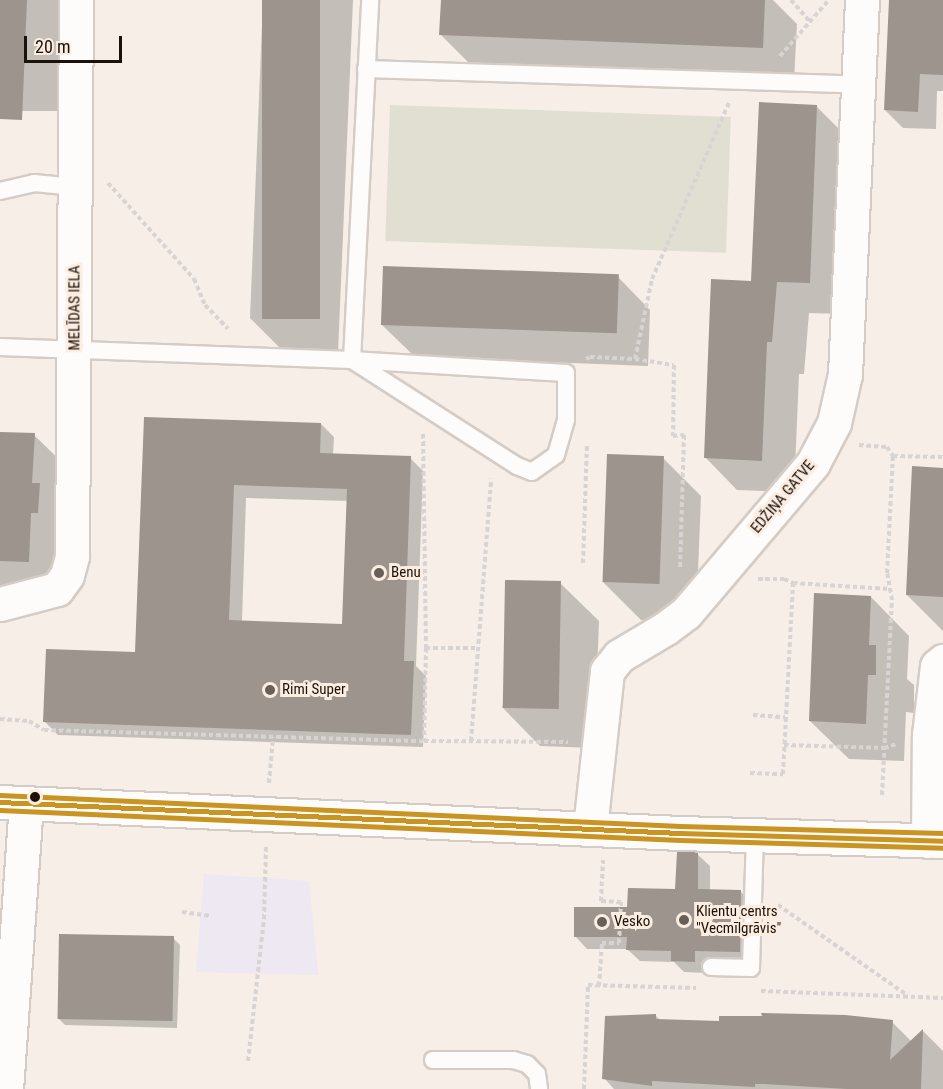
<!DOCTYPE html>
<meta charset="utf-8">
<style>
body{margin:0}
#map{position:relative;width:943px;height:1089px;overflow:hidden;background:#f6eee7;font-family:"Roboto Condensed",sans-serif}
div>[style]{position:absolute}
.commercial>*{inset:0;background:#ede8f1}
.green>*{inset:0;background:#e0dfd2;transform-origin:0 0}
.shadow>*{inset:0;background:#0003;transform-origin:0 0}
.building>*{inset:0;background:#9c948d;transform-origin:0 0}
.path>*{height:4px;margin-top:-2px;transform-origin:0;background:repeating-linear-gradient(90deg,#d7d4d3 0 4.5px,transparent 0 7.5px)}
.roads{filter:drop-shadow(2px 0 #d4ccc5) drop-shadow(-2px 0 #d4ccc5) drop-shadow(0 2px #d4ccc5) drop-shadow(0 -2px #d4ccc5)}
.lane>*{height:16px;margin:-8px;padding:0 8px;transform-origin:8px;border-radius:8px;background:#fefcfb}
.street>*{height:33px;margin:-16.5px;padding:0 16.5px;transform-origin:16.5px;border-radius:16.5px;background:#fefcfb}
.secondary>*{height:33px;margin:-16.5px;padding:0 16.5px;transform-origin:16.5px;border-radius:16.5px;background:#fefcfb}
.bus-1>*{height:4.5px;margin:-2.25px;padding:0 2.25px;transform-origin:2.25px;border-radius:2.25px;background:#c99421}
.bus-2>*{height:4.5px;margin:-2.25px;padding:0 2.25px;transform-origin:2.25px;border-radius:2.25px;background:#c99421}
.bus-3>*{height:4.5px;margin:-2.25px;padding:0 2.25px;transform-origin:2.25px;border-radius:2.25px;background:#c99421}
.dots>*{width:16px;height:16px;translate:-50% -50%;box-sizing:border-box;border:3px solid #fcede1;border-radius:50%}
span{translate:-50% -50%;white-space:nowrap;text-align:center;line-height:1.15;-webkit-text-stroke:6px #fcede1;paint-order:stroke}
.street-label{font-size:15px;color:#1b120b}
.poi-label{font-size:15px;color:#1b120b}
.left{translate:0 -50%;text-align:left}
.scale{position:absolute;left:24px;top:36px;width:98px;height:27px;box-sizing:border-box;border:3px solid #1b120b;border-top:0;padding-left:8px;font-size:18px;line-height:21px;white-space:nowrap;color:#1b120b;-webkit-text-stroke:4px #fcede1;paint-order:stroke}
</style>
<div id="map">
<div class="commercial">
<div style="clip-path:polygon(204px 874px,309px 881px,318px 975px,196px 972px)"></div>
</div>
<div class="green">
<div style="left:390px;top:105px;width:341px;height:136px;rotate:2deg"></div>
</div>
<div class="shadow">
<div style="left:0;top:0;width:60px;height:111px"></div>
<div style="clip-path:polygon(263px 0,353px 0,338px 353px,282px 350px,250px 318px)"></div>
<div style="clip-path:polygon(442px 0,773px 0,797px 24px,794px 80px,473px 67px,441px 35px)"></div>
<div style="clip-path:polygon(890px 0,943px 0,943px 91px,937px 91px,936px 129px,903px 128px,885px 110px)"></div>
<div style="clip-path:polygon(816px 106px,848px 138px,841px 314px,809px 313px,804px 374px,799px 374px,794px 492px,737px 490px,705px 457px,752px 283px)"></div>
<div style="clip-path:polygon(618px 277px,650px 310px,648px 366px,415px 357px,382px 325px)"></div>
<div style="clip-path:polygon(evenodd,145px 419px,321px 424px,334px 437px,333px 455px,410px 458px,423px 471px,416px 666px,426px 676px,423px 747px,58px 735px,45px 722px,137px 653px,145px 419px,246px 498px,348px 501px,344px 626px,242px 622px,246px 498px)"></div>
<div style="clip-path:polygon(0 433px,34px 435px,73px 473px,67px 599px,12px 597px,0 585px)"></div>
<div style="clip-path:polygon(663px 458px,701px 496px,696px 623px,641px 620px,603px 582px)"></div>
<div style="clip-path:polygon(943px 470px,943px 631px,907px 595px)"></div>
<div style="clip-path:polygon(560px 583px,599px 621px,594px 748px,540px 746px,502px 707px)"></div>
<div style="clip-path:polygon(871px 597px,909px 636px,907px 679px,914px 685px,914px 713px,906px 712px,904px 761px,849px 759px,810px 721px)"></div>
<div style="clip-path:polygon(697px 854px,710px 866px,710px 891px,741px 892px,753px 904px,751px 964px,706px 973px,684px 972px,674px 962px,640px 961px,627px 949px,587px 949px,575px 936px,629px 909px,676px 890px)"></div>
<div style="clip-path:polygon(173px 938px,180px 945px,177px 1028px,65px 1025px,59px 1019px)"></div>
<div style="clip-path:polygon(656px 1016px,660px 1020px,721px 1022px,892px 1022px,912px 1042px,923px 1031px,943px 1051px,943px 1089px,614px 1089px,604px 1078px)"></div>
</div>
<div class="building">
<div style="clip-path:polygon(0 0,27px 0,22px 120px,0 119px)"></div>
<div style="left:262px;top:0;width:58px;height:319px"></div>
<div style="clip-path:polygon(441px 0,765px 0,763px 48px,439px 35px)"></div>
<div style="clip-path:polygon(889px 0,943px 0,943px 75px,920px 74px,918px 112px,884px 110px)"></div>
<div style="clip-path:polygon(759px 102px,817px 105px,810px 283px,777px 282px,772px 342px,767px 342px,762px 461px,704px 458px,711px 279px,751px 281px)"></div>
<div style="left:383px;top:266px;width:236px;height:59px;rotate:2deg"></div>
<div style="clip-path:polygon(evenodd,144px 417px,321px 423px,320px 453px,411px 456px,404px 661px,414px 661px,411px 735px,43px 722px,46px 649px,135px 652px,144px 417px,234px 485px,347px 489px,342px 624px,229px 620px,234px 485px)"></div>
<div style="clip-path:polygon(0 432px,35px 433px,32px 483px,40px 483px,38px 513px,31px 513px,29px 562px,0 561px)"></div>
<div style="left:607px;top:454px;width:57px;height:128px;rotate:2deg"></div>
<div style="clip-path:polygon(912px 466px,943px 468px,943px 597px,906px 595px)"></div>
<div style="left:505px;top:580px;width:56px;height:128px;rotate:1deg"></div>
<div style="clip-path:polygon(814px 593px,871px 596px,869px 645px,876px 645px,876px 675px,868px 675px,866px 724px,809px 721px)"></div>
<div style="clip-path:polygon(677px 852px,698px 852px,698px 889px,741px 890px,740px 952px,695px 951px,695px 962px,671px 961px,671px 951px,626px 950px,627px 937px,574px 937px,574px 907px,627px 907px,628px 888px,675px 889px)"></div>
<div style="left:59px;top:934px;width:115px;height:85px;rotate:1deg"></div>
<div style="clip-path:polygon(761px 1013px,845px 1015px,893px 1020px,890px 1060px,923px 1029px,921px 1089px,847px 1089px,764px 1084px,755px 1084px,755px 1087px,652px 1081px,652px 1086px,602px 1079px,605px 1016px,656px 1014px,656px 1019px,719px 1021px,719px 1016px,762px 1016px)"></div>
</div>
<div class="path">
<div style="left:791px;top:0;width:29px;rotate:49deg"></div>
<div style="left:780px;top:56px;width:73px;rotate:-48.9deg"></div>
<div style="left:108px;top:183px;width:129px;rotate:48.1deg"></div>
<div style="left:194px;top:279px;width:28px;rotate:67deg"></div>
<div style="left:205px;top:305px;width:33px;rotate:46deg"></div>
<div style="left:586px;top:359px;width:4px;rotate:-27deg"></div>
<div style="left:590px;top:357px;width:45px;rotate:2.5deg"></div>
<div style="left:635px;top:359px;width:82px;rotate:-78deg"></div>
<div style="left:652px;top:279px;width:192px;rotate:-66.4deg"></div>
<div style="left:635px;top:359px;width:39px;rotate:9deg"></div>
<div style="left:674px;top:365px;width:71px;rotate:90.8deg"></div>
<div style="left:673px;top:436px;width:11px;rotate:-5deg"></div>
<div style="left:684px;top:435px;width:132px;rotate:91.7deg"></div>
<div style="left:423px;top:434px;width:214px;rotate:89.2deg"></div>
<div style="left:426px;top:648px;width:93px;rotate:91.2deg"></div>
<div style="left:424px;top:741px;width:144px;rotate:0.4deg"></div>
<div style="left:859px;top:445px;width:28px;rotate:4deg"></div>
<div style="left:887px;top:447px;width:11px;rotate:56deg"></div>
<div style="left:583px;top:563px;width:118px;rotate:-88.1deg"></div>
<div style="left:758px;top:579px;width:26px"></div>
<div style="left:784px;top:579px;width:10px;rotate:24deg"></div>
<div style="left:426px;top:648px;width:52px"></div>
<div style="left:753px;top:715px;width:32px;rotate:4deg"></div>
<div style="left:0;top:719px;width:29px;rotate:4deg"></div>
<div style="left:29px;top:721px;width:17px;rotate:31deg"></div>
<div style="left:44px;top:730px;width:380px;rotate:1.7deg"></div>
<div style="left:471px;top:741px;width:263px;rotate:-85.6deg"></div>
<div style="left:784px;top:745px;width:100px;rotate:1.7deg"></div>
<div style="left:884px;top:748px;width:14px;rotate:-17deg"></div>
<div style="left:750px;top:773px;width:33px;rotate:2deg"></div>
<div style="left:783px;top:774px;width:191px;rotate:-87deg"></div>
<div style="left:793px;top:583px;width:97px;rotate:3.5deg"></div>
<div style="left:269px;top:783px;width:46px;rotate:-85deg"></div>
<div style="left:882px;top:795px;width:195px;rotate:-87.1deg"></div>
<div style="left:892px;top:600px;width:27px;rotate:-100deg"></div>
<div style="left:887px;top:573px;width:117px;rotate:-87.1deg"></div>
<div style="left:893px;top:456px;width:50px;rotate:1.1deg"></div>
<div style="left:778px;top:905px;width:157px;rotate:34.9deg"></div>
<div style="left:182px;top:912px;width:29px;rotate:8deg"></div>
<div style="left:599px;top:986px;width:43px;rotate:-86deg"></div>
<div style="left:602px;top:943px;width:17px"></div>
<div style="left:619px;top:943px;width:41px;rotate:-87.2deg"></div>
<div style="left:621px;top:902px;width:20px;rotate:-177deg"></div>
<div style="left:601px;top:901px;width:41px;rotate:-87.2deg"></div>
<div style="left:761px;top:991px;width:182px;rotate:2.2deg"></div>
<div style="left:248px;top:1061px;width:143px;rotate:-83.6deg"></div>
<div style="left:264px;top:919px;width:72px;rotate:-88.4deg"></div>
<div style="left:584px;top:1089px;width:104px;rotate:-87.8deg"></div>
<div style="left:588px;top:985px;width:108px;rotate:1.6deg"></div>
</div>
<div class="roads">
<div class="lane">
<div style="left:366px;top:69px;width:490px;rotate:1.8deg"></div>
<div style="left:0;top:191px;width:35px;rotate:-13deg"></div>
<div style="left:34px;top:183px;width:41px;rotate:5.6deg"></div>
<div style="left:0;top:347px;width:352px;rotate:2.1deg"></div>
<div style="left:352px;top:360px;width:214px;rotate:3.5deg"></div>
<div style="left:566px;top:373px;width:47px;rotate:90deg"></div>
<div style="left:566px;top:420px;width:36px;rotate:106deg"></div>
<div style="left:556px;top:455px;width:29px;rotate:145deg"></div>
<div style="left:532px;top:472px;width:16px;rotate:-158deg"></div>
<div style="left:517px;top:466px;width:196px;rotate:-147.3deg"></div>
<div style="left:352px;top:360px;width:360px;rotate:-87.1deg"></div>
<div style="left:711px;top:967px;width:40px;rotate:1.4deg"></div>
<div style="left:751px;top:968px;width:133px;rotate:-88.3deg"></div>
<div style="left:433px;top:1060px;width:80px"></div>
<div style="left:513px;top:1060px;width:15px;rotate:16deg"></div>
<div style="left:527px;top:1064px;width:14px;rotate:45deg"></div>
<div style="left:537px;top:1074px;width:15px;rotate:82deg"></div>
</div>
<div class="street">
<div style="left:0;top:604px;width:59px;rotate:-14.7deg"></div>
<div style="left:57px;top:589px;width:17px;rotate:-54deg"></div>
<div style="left:67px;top:575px;width:20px;rotate:-75deg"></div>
<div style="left:72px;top:556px;width:556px;rotate:-89.59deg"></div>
<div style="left:590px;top:828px;width:158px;rotate:-83.8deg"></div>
<div style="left:607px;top:671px;width:19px;rotate:-51deg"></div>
<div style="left:619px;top:656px;width:55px;rotate:-30.8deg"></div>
<div style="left:666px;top:628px;width:25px;rotate:-37deg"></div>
<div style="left:686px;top:613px;width:197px;rotate:-49.7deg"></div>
<div style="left:813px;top:463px;width:45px;rotate:-62.3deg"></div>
<div style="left:834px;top:423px;width:50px;rotate:-77.3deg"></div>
<div style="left:845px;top:374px;width:374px;rotate:-87.4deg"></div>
<div style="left:928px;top:841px;width:106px;rotate:-89.5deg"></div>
<div style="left:929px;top:735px;width:69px;rotate:-83.4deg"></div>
<div style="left:937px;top:666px;width:8px;rotate:-40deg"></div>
<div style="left:6px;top:1089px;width:286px;rotate:-86deg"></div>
</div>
<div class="secondary">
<div style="left:0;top:802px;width:681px;rotate:2.61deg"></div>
<div style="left:680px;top:833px;width:263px;rotate:1.7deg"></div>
</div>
</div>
<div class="bus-1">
<div style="left:0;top:802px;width:681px;rotate:2.61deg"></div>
<div style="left:680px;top:833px;width:263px;rotate:1.7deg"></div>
</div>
<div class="bus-2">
<div style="left:0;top:810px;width:681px;rotate:2.53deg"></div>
<div style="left:680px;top:840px;width:263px;rotate:1.7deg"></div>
</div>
<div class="bus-3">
<div style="left:0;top:795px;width:681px;rotate:2.61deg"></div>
<div style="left:680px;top:826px;width:263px;rotate:1.5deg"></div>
</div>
<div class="dots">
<div style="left:379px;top:573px;background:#685f58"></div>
<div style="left:270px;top:690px;background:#685f58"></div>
<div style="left:35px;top:797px;background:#1b120b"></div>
<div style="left:684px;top:920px;background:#685f58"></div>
<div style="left:602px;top:922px;background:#685f58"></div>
</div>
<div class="street-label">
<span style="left:75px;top:308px;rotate:-90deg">MELĪDAS IELA</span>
<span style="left:783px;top:497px;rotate:-50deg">EDŽIŅA GATVE</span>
</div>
<div class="poi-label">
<span class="left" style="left:391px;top:573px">Benu</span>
<span class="left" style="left:282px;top:690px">Rimi Super</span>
<span class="left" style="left:696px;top:920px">Klientu centrs<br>"Vecmīlgrāvis"</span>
<span class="left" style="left:614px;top:922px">Vesko</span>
</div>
<div class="scale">20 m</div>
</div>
